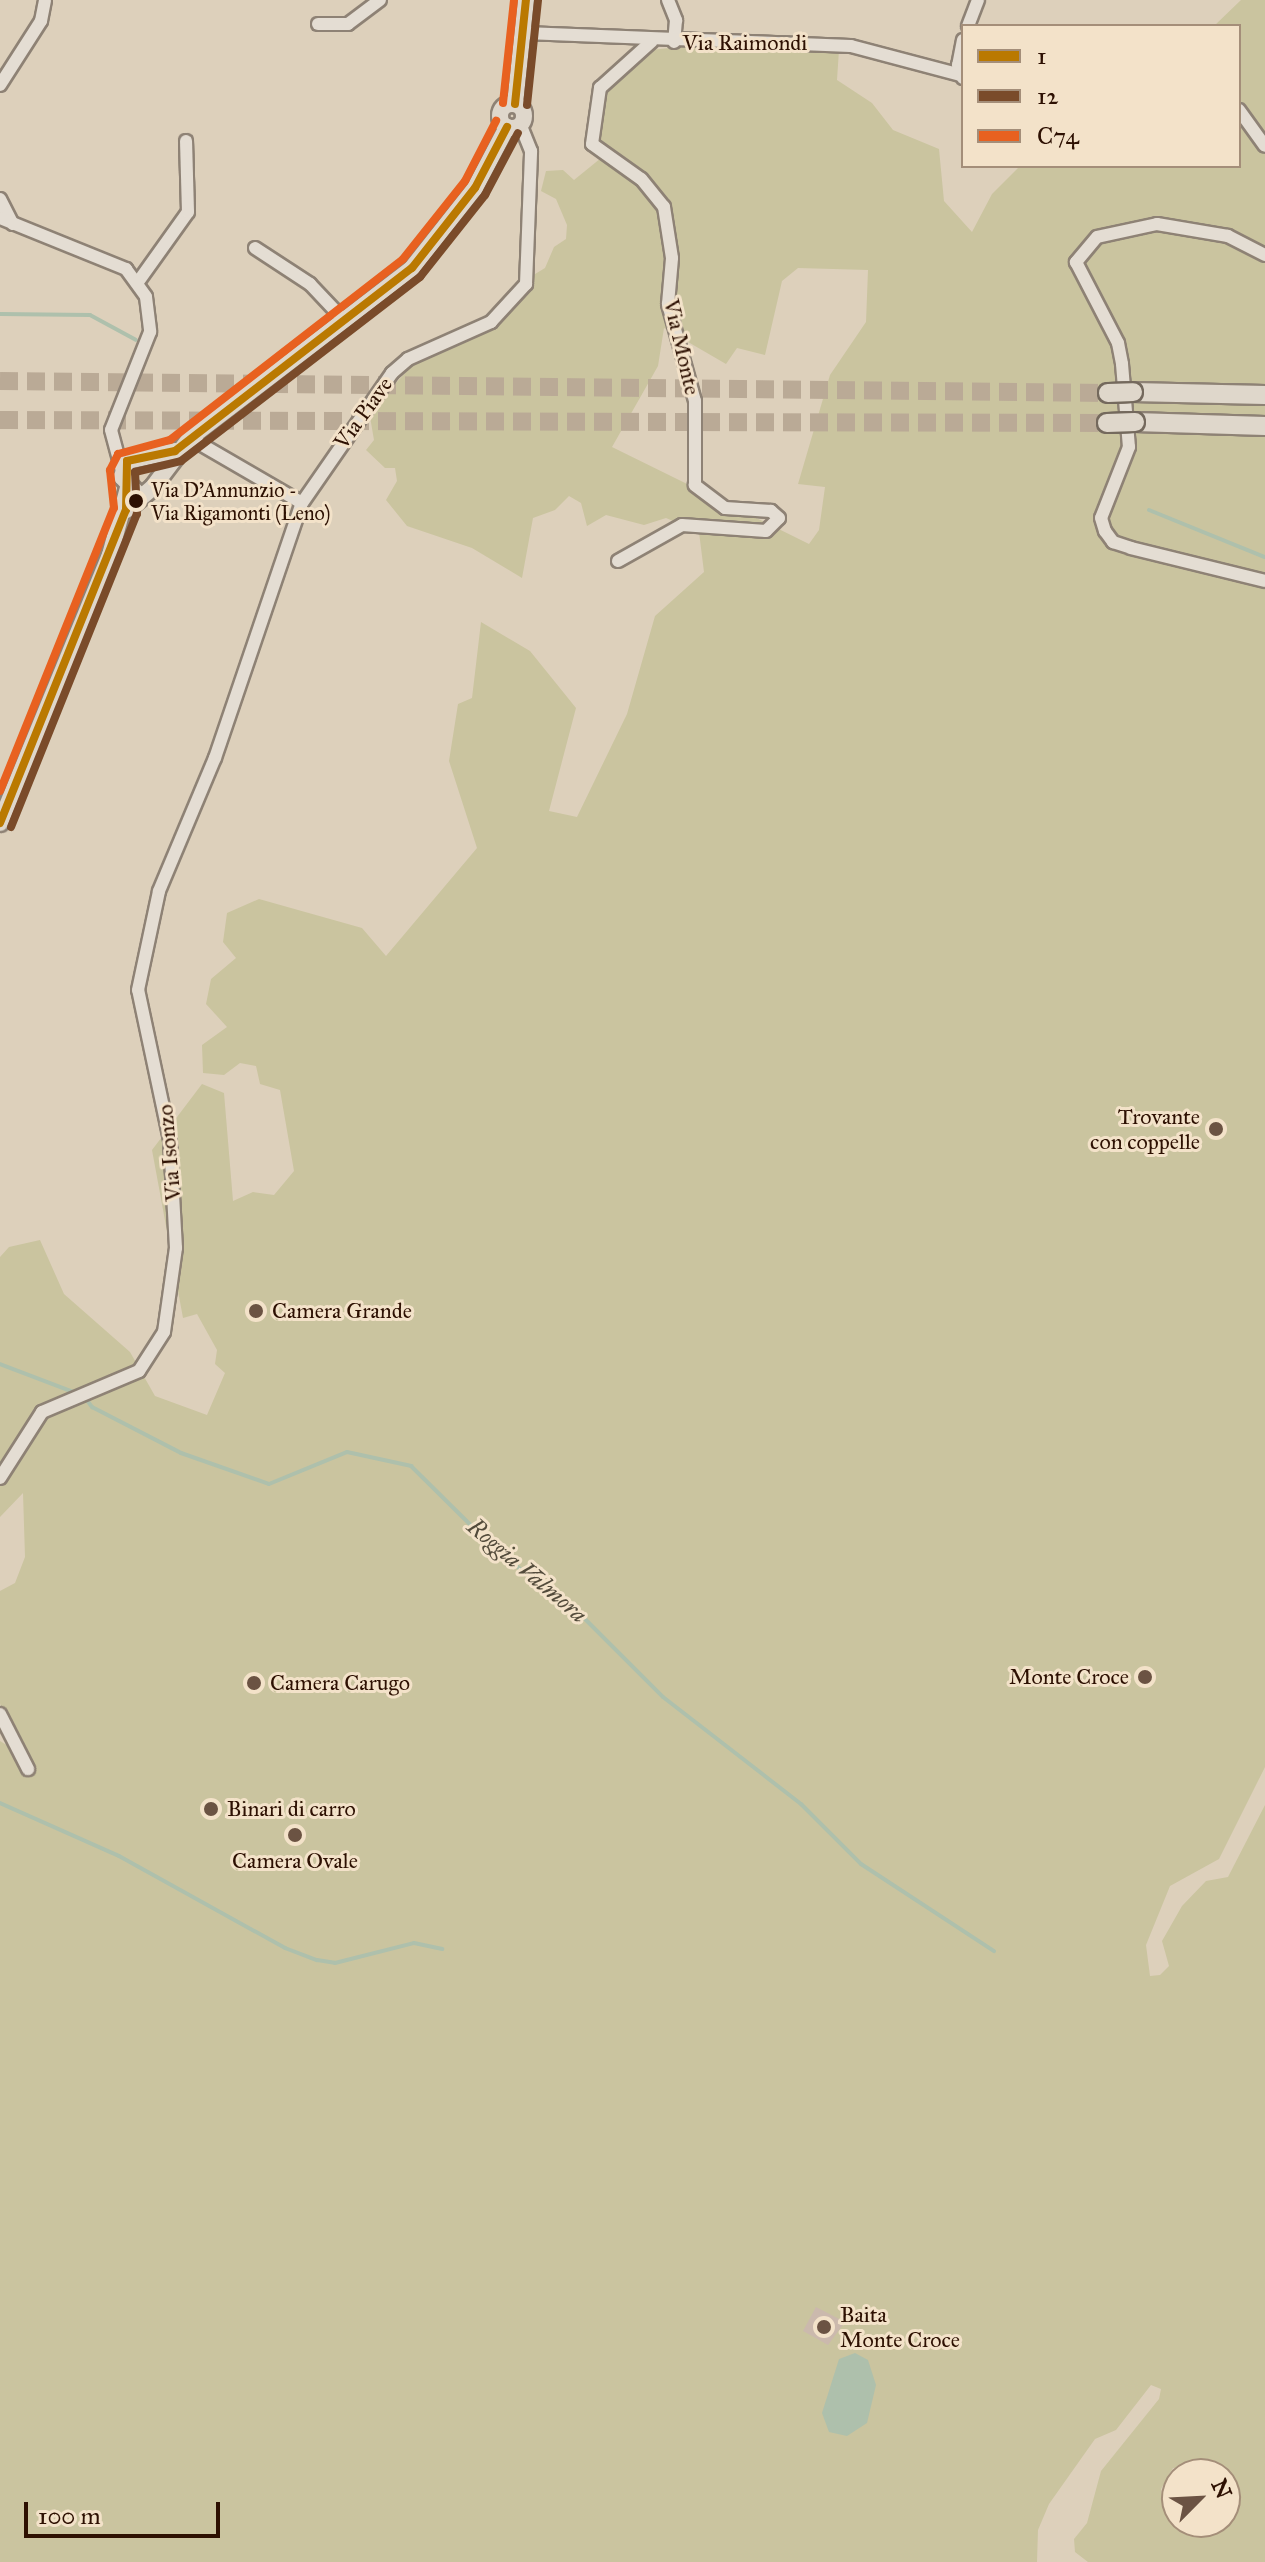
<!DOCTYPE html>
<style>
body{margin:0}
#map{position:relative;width:1265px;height:2562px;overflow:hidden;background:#ddd0bb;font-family:"IM FELL Great Primer",serif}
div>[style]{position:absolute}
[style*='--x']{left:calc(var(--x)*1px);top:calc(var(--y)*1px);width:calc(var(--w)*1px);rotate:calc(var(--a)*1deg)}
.green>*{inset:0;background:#cac49f}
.water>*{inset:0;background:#aec0ac}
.stream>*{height:4px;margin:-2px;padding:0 2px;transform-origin:2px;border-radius:2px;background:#aec0ac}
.building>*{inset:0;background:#cbb9ad}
.highway-tunnel>*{height:18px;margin-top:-9px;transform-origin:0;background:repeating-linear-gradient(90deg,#baaa96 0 18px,transparent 0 27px)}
.roads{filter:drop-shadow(2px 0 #8e8275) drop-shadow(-2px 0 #8e8275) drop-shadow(0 2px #8e8275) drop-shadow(0 -2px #8e8275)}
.minor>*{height:12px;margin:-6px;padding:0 6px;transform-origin:6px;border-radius:6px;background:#e4ddd3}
.major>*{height:16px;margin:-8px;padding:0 8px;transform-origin:8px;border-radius:8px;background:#dfd7cb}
.major>.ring{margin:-8px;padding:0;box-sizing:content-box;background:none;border:16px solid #dfd7cb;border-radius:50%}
.highway>*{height:18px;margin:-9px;padding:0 9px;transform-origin:9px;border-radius:9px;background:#dfd7cb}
.bridges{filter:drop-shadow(2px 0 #74695d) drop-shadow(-2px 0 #74695d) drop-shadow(0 2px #74695d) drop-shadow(0 -2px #74695d)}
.highway-bridge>*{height:18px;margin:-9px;padding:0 9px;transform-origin:9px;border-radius:9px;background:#dfd7cb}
.bus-1>*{height:8px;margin:-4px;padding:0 4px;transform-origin:4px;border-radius:4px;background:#ba7901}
.bus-2>*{height:8px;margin:-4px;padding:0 4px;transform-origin:4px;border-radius:4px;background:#7a4b2a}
.bus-3>*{height:8px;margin:-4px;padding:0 4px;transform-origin:4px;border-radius:4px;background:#e86120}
.dots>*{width:22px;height:22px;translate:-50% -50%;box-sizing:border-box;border:4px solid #f3e2c9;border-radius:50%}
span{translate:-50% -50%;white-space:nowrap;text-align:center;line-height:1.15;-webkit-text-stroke:6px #f3e2c9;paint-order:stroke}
.bus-label{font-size:20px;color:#2d1002}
.left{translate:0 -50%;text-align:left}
.street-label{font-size:22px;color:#2d1002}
.poi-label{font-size:22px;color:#2d1002}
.right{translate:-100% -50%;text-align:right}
.water-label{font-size:24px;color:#534b3b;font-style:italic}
.legend{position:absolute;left:961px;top:24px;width:280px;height:144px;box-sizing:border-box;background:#f3e2c9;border:2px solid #a48e79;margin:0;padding:10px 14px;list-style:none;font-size:24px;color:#2d1002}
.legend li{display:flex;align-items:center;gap:16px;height:40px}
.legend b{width:40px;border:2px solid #a48e79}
.north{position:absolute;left:1161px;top:2458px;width:80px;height:80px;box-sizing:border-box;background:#f3e2c9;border:2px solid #a48e79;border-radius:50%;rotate:66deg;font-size:22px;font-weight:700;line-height:32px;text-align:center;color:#2d1002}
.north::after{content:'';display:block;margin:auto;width:28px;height:36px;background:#6b5343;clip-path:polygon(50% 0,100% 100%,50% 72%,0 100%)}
.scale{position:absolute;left:24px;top:2502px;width:196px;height:36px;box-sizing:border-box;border:4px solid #2d1002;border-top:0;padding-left:10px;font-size:24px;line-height:28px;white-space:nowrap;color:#2d1002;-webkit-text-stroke:6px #f3e2c9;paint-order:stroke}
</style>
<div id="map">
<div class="green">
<div style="clip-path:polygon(evenodd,1241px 0,1265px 0,1265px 1767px,1219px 1859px,1170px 1886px,1146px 1945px,1150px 1976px,1160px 1975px,1169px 1966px,1162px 1941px,1182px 1906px,1206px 1881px,1228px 1877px,1265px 1805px,1265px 2562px,1088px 2562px,1075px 2552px,1074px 2539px,1087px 2523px,1101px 2471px,1159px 2399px,1161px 2389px,1151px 2385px,1116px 2430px,1095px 2439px,1049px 2504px,1038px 2530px,1037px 2562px,0 2562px,0 1741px,23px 1755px,6px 1730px,0 1703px,0 1591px,15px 1583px,25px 1557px,23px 1493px,0 1517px,0 1257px,9px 1247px,40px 1240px,64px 1294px,130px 1352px,155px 1396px,207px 1415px,225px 1373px,215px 1364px,217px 1350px,197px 1314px,183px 1318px,152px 1150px,202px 1084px,224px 1093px,233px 1201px,253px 1192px,274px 1195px,294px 1171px,280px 1090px,260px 1084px,256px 1066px,240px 1063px,224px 1075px,203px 1073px,202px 1045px,227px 1027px,206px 1004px,211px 979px,236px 958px,223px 942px,227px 913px,259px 899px,362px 928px,386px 956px,477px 848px,449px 761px,458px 704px,472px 698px,481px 622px,530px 651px,576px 708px,549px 811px,577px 817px,627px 714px,655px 616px,704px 572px,699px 532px,666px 518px,644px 525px,606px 515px,587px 526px,581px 503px,569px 496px,555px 510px,533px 518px,522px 578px,472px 548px,407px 526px,386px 500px,397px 481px,395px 468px,385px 468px,366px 450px,374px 440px,369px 411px,414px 364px,479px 323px,512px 288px,545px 268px,554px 247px,566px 239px,567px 225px,556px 199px,541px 191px,546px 171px,563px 170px,574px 180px,606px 154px,595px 126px,608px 86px,651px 50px,743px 40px,839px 50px,837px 80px,872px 103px,893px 130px,939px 149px,944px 201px,972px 232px,992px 194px,1020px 166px,1239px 166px,1239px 26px,1214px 26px,1241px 0,798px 268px,868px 270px,866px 322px,830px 375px,798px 484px,825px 487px,819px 530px,809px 544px,612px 447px,658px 366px,664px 328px,726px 364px,737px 348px,765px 355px,782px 281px,798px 268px,1241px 0,1173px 2468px,1225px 2474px,1225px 2522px,1177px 2522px,1177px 2502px,1165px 2511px,1161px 2489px,1173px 2468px)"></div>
</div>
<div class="water">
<div style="clip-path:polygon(855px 2353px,868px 2360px,876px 2385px,867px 2423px,847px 2436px,829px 2432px,822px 2413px,839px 2359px)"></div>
</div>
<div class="stream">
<div style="--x:0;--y:314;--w:90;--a:0.6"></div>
<div style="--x:90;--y:315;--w:52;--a:28.5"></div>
<div style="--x:1149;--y:510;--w:125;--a:22.1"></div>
<div style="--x:0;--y:1364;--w:81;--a:20.9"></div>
<div style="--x:84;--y:1396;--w:14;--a:54"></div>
<div style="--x:92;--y:1407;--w:100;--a:27.3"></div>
<div style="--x:181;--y:1453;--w:93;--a:19.4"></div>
<div style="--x:269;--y:1484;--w:84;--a:-22.3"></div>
<div style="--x:347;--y:1452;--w:66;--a:12.3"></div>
<div style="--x:411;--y:1466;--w:124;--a:44.7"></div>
<div style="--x:499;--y:1553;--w:99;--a:36.8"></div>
<div style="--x:578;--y:1612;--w:120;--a:45"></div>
<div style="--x:663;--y:1697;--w:175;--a:37.8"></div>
<div style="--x:801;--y:1804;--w:85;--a:45"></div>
<div style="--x:861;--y:1864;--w:159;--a:33.2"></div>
<div style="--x:0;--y:1803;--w:130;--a:24"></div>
<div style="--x:119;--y:1856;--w:190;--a:29"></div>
<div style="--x:285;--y:1948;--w:34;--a:21"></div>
<div style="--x:317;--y:1960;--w:18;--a:9"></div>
<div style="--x:335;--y:1963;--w:81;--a:-14.2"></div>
<div style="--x:414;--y:1943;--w:29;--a:12"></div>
</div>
<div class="building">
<div style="clip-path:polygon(816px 2307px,845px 2322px,828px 2345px,803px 2331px)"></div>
</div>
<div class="highway-tunnel">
<div style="--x:0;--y:381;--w:1108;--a:0.62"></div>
<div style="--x:0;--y:420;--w:1107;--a:0.16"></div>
</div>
<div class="roads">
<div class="minor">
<div style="--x:668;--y:0;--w:22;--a:68"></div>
<div style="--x:676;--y:20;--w:22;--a:95"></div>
<div style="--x:318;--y:24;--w:30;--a:0"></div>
<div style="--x:348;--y:24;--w:40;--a:-37"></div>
<div style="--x:968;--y:26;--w:28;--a:-69"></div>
<div style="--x:525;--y:33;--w:326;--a:2.3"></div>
<div style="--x:851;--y:46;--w:114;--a:14.8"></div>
<div style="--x:963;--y:40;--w:25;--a:101"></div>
<div style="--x:958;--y:65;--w:14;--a:69"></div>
<div style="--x:0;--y:85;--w:76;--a:-57.4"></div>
<div style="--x:41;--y:21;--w:21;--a:-79"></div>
<div style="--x:1239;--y:110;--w:44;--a:54.2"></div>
<div style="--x:0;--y:199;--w:28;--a:63"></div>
<div style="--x:0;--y:218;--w:136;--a:22"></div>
<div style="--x:126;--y:269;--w:34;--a:54"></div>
<div style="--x:146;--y:297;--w:35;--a:83"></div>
<div style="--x:150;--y:332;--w:105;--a:111.7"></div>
<div style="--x:111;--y:430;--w:42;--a:75"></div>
<div style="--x:255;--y:248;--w:66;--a:33.2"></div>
<div style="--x:310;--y:284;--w:51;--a:46.6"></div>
<div style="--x:1265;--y:255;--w:42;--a:-152.8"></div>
<div style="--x:1228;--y:236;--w:72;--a:-170.4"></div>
<div style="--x:1157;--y:224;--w:61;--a:167.8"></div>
<div style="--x:1097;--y:237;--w:33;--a:130"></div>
<div style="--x:1076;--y:262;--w:91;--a:62.6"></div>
<div style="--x:1118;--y:343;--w:21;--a:79"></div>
<div style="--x:1122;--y:364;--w:83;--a:85.2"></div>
<div style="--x:1129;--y:447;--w:76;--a:111.5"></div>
<div style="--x:1101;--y:518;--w:14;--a:73"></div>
<div style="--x:1105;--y:531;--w:14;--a:54"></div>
<div style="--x:1113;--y:542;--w:19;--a:18"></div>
<div style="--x:1131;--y:548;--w:138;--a:13.8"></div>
<div style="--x:138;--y:282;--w:86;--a:-54.5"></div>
<div style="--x:188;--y:212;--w:71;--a:-91.6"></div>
<div style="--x:190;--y:438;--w:129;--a:30.1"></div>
<div style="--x:618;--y:561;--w:73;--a:-29.4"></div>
<div style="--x:682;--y:525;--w:84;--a:4.1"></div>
<div style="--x:766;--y:531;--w:18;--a:-45"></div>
<div style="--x:779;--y:518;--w:11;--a:-139"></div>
<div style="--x:771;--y:511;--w:46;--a:-176.3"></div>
<div style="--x:725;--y:508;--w:38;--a:-143"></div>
<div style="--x:695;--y:485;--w:84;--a:-90"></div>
<div style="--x:695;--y:401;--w:101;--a:-105.6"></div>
<div style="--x:668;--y:304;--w:46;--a:-85"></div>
<div style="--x:672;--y:258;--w:52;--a:-98.9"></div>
<div style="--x:664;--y:207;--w:36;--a:-129"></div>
<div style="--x:641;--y:179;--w:60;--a:-144.5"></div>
<div style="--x:592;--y:144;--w:57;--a:-81.9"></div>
<div style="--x:600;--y:88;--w:69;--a:-42"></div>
<div style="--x:0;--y:1478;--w:78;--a:-57.5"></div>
<div style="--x:42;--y:1412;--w:105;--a:-22.9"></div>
<div style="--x:139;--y:1371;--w:46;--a:-57.3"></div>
<div style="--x:164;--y:1332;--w:85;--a:-81.9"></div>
<div style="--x:176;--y:1248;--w:108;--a:-93.2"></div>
<div style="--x:170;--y:1140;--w:153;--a:-102"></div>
<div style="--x:138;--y:990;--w:101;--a:-78"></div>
<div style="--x:159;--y:891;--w:144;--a:-67.2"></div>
<div style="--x:215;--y:758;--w:269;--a:-71.2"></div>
<div style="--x:302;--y:503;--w:158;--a:-55.3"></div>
<div style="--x:392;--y:373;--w:21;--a:-41"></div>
<div style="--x:408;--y:359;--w:91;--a:-24"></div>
<div style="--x:491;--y:322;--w:52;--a:-47.4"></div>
<div style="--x:526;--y:284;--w:133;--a:-87.8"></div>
<div style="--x:531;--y:151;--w:29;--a:-112"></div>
<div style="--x:0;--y:1714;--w:62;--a:63"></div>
</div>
<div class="major">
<div style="--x:515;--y:104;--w:105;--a:-84"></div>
<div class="ring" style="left:500px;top:104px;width:8px;height:8px"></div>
<div style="--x:136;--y:492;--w:21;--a:-133"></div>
<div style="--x:122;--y:477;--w:17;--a:-73"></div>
<div style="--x:127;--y:461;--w:49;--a:-11.8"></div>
<div style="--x:126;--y:510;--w:35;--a:-40"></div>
<div style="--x:153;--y:487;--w:61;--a:-52.9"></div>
<div style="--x:190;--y:438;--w:280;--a:-37.4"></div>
<div style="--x:412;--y:268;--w:102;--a:-51.8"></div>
<div style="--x:475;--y:188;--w:69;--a:-62.3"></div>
<div style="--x:0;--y:823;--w:290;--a:-67.7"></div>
<div style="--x:110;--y:555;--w:69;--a:-75"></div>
</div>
<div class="highway">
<div style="--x:1133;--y:392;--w:132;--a:1.3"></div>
<div style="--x:1135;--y:422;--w:130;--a:1.8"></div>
</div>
</div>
<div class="bridges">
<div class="highway-bridge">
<div style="--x:1108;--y:393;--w:25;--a:-2"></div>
<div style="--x:1107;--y:423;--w:28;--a:-2"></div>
</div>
</div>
<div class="bus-1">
<div style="--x:515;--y:104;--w:105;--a:-84"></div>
<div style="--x:0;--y:823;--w:337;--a:-68.1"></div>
<div style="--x:126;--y:510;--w:49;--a:-88.8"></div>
<div style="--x:127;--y:461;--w:49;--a:-11.8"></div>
<div style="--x:175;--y:451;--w:299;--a:-37.7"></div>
<div style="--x:412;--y:268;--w:102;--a:-51.8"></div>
<div style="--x:475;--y:188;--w:69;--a:-62.3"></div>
</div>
<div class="bus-2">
<div style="--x:527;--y:105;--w:105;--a:-84"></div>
<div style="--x:11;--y:827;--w:337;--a:-68.1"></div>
<div style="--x:137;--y:514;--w:42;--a:-92.7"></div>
<div style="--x:135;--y:472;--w:47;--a:-13.4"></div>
<div style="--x:181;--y:461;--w:302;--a:-37.6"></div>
<div style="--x:420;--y:277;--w:105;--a:-51.6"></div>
<div style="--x:485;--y:195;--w:70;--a:-62"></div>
</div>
<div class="bus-3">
<div style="--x:503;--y:103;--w:104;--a:-83.9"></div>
<div style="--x:0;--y:791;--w:305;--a:-68.1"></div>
<div style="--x:114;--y:508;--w:38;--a:-96"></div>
<div style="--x:110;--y:470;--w:18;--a:-63"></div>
<div style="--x:118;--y:454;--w:54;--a:-15.1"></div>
<div style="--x:170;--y:440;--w:295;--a:-37.8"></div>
<div style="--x:403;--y:259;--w:100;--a:-51.5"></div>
<div style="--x:465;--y:181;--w:68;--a:-62.7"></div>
</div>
<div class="dots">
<div style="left:136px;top:501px;background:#2d1002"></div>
<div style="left:1216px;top:1129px;background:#6b5343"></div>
<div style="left:256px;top:1311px;background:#6b5343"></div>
<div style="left:1145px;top:1677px;background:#6b5343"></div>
<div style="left:254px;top:1683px;background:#6b5343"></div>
<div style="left:211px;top:1809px;background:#6b5343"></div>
<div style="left:295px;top:1835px;background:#6b5343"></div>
<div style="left:824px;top:2327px;background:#6b5343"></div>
</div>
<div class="bus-label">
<span class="left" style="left:151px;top:502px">Via D'Annunzio -<br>Via Rigamonti (Leno)</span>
</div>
<div class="street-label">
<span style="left:745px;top:43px">Via Raimondi</span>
<span style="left:682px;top:347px;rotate:77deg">Via Monte</span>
<span style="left:363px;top:413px;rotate:-54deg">Via Piave</span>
<span style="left:169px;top:1153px;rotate:-95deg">Via Isonzo</span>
</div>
<div class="poi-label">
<span class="right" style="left:1200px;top:1129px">Trovante<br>con coppelle</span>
<span class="left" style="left:272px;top:1311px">Camera Grande</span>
<span class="right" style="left:1129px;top:1677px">Monte Croce</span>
<span class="left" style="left:270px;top:1683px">Camera Carugo</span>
<span class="left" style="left:227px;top:1809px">Binari di carro</span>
<span style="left:295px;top:1861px">Camera Ovale</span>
<span class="left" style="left:840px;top:2327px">Baita<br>Monte Croce</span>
</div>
<div class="water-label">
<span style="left:527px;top:1571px;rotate:40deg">Roggia Valmora</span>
</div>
<ul class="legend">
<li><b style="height:10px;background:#ba7901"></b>1</li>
<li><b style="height:10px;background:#7a4b2a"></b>12</li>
<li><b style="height:10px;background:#e86120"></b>C74</li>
</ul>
<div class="north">N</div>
<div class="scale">100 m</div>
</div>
